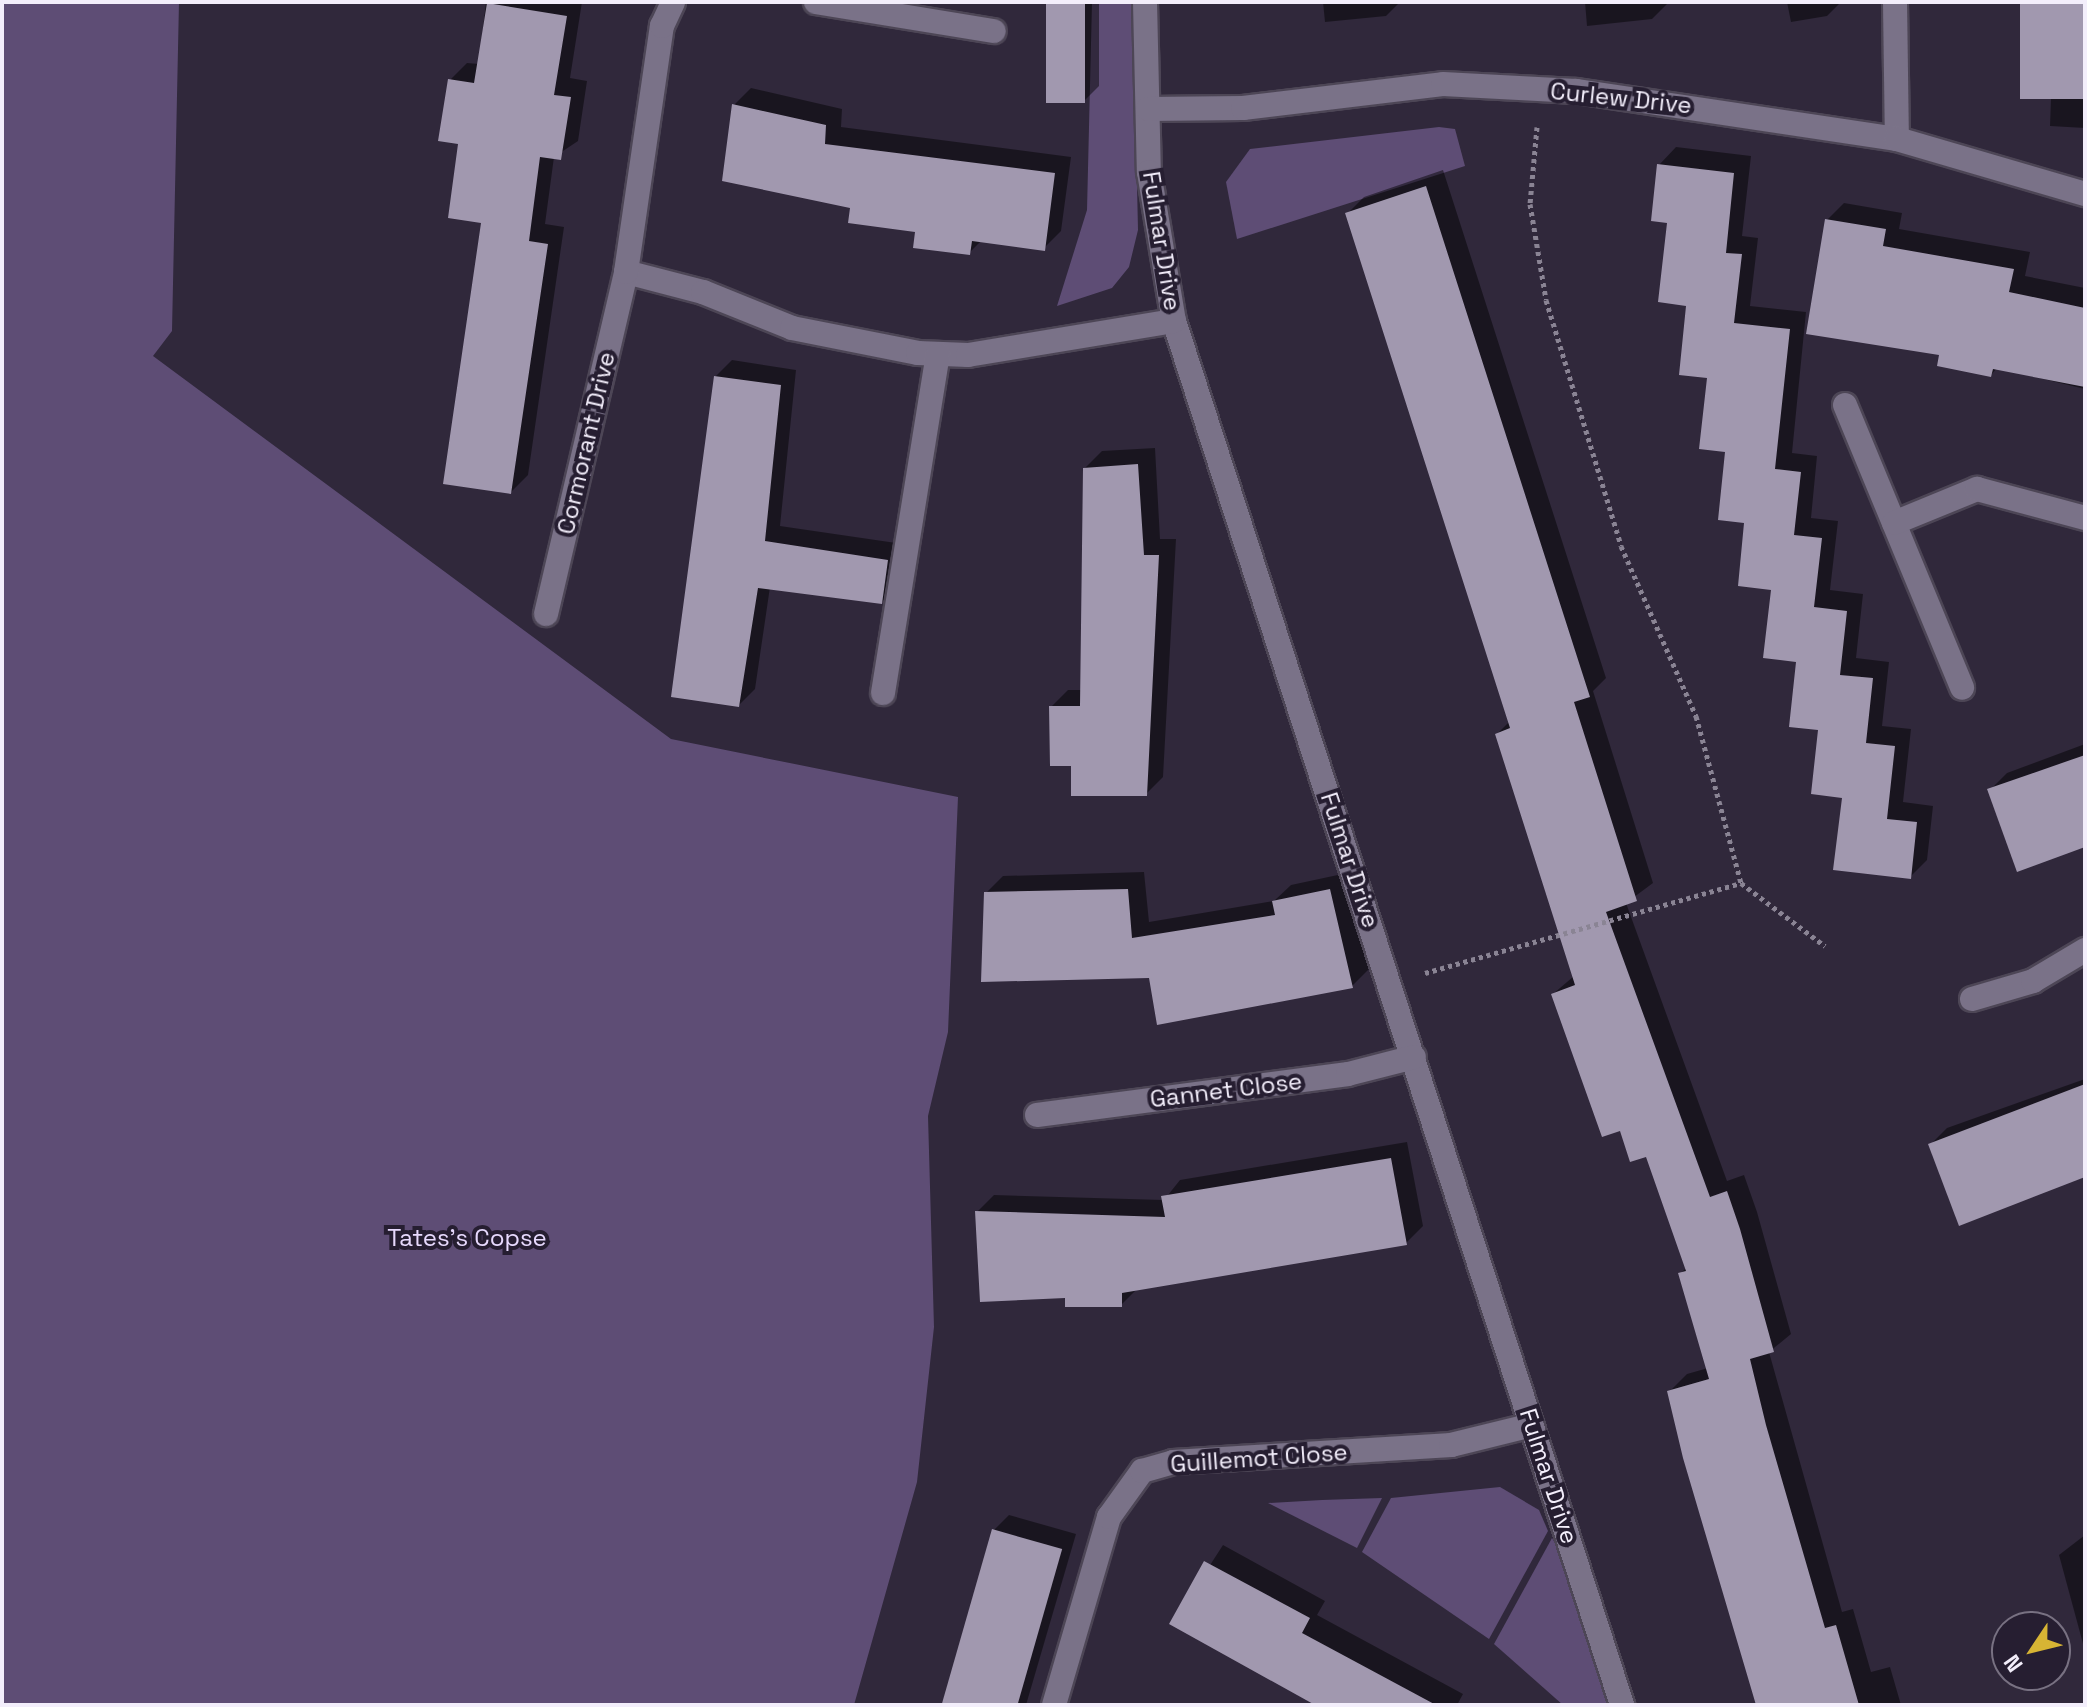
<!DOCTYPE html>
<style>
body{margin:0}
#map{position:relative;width:2087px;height:1707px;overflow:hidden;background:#30283b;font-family:"Space Grotesk",sans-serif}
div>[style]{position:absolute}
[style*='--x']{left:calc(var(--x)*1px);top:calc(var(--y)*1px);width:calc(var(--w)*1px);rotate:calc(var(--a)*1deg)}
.green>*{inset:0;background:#5e4d75}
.shadow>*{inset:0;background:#0007}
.building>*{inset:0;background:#a198af;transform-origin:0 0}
.path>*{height:5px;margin-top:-2.5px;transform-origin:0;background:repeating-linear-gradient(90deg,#8a8494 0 4px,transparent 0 8px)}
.roads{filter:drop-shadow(2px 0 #4d4656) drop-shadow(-2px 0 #4d4656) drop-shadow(0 2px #4d4656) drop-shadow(0 -2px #4d4656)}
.street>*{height:24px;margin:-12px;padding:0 12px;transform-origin:12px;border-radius:12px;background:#7a7288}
span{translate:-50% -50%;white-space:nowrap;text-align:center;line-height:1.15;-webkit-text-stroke:8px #261e31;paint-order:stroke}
.street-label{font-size:24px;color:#f3eefb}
.park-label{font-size:24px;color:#e7d9fd}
.frame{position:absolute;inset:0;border:4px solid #f3eefb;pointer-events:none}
.north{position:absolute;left:1991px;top:1611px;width:80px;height:80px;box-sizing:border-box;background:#261e31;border:2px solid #787182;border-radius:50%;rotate:235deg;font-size:22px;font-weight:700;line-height:32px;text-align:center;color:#f3eefb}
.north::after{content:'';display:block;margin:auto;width:28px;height:36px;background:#d7b434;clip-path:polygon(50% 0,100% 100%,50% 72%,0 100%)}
</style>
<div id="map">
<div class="green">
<div style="clip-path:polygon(2px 2px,179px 2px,172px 331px,153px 356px,671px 739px,958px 797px,948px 1032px,928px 1116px,934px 1327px,917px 1482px,854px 1705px,2px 1705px)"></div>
<div style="clip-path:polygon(1092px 2px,1133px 2px,1138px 230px,1129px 267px,1112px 288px,1057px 306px,1087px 210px)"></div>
<div style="clip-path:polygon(1439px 127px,1455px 129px,1465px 166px,1237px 239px,1226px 182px,1250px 149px)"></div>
<div style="clip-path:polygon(1500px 1487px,1539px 1510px,1548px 1531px,1489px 1639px,1362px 1552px,1391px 1498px)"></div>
<div style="clip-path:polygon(1382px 1498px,1357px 1548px,1268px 1503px,1322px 1500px)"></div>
<div style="clip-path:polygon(1552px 1538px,1560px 1551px,1608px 1705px,1563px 1705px,1494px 1644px)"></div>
</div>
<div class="shadow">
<div style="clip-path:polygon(486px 2px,582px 2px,570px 78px,587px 81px,578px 141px,554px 157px,545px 224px,564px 227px,528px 475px,511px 492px,484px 221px,450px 80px,467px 63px,479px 64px)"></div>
<div style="clip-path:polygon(1048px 2px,1099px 2px,1099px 86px,1084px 101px)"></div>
<div style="clip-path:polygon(1323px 2px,1400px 2px,1386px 16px,1325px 22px)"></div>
<div style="clip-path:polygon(1585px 2px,1667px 2px,1667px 4px,1652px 19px,1587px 26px)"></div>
<div style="clip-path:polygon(1787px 2px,1841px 2px,1827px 16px,1791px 22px)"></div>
<div style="clip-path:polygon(2023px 2px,2085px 2px,2085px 128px,2050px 126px,2051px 98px)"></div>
<div style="clip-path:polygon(751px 88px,842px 109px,841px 127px,1071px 157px,1061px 231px,1044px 248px,982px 240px,969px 253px,852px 206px,734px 105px)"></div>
<div style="clip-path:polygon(1676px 147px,1751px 156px,1742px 236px,1758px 238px,1750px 306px,1806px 312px,1792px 453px,1817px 456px,1811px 518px,1838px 521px,1830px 590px,1863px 594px,1856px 658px,1889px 662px,1882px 726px,1911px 729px,1903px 802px,1933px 806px,1927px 860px,1910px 877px,1844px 796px,1747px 521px,1669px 221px,1659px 165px)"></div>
<div style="clip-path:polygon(1443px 170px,1606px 678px,1593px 691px,1653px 883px,1626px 903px,1727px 1181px,1744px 1175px,1757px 1212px,1791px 1334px,1769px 1352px,1842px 1612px,1853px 1609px,1871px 1672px,1890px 1667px,1901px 1705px,1789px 1705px,1670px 1391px,1687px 1374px,1708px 1368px,1680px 1274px,1687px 1267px,1648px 1154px,1622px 1129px,1553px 994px,1574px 976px,1497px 734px,1510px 721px,1347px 214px,1364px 197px)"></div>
<div style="clip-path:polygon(1844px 203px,1902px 213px,1899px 229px,2030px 252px,2025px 276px,2085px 288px,2085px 389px,1997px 368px,1991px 375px,1941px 353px,1827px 220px)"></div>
<div style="clip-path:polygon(732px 360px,796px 370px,780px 526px,903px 544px,898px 586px,882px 602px,770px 587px,755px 689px,739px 705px,715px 377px)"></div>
<div style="clip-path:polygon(1155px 448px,1160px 539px,1176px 539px,1163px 777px,1146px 794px,1073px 764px,1051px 707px,1068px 690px,1082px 690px,1085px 468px,1102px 451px)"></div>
<div style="clip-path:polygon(2085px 744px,2085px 845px,1990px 790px,2007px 773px)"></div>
<div style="clip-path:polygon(1144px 872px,1149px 922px,1274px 901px,1291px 885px,1347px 873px,1369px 969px,1352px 986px,1151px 976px,986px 893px,1003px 876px)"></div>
<div style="clip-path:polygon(2085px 1079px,2085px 1175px,1930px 1145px,1947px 1128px)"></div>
<div style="clip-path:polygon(1407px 1142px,1423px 1226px,1406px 1243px,1137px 1289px,1121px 1305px,1067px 1296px,977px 1212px,994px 1195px,1164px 1200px,1180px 1180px)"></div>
<div style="clip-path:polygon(1009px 1515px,1076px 1534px,1026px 1705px,943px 1705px,994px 1530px)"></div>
<div style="clip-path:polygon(2085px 1535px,2085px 1651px,2059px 1555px)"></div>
<div style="clip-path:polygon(1223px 1545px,1325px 1601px,1317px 1615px,1463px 1694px,1457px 1705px,1316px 1705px,1172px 1624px)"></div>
</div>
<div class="building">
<div style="left:1046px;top:2px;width:39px;height:101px"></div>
<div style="left:2020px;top:2px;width:65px;height:97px"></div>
<div style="clip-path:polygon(487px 3px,567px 16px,554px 95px,571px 97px,561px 160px,540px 157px,529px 241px,548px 244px,511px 494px,443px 484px,481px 223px,448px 218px,458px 144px,438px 141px,448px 79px,474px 83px)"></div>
<div style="clip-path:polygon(732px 104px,826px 125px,825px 144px,1055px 173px,1045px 251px,972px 241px,970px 255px,913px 248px,915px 232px,848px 223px,850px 208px,722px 181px)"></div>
<div style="clip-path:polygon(1657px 164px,1734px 173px,1726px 253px,1742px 254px,1734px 323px,1790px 329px,1775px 469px,1801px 472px,1794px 535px,1822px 538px,1814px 607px,1847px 611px,1840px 675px,1873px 678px,1866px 743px,1895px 746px,1887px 819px,1917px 822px,1911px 879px,1833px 870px,1842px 798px,1811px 794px,1818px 730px,1789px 727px,1796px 662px,1763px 658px,1771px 590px,1738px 586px,1744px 523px,1718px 520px,1725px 452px,1699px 449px,1707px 378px,1679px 375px,1686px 306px,1658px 302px,1667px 223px,1651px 221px)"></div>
<div style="clip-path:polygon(1426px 186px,1590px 697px,1574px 702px,1637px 901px,1606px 912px,1710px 1197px,1727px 1191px,1740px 1229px,1774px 1352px,1750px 1359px,1766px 1425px,1825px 1628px,1836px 1625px,1859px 1705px,1756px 1705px,1683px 1458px,1667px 1391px,1709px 1379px,1678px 1273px,1686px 1271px,1646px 1157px,1630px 1162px,1620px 1131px,1602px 1137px,1551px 994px,1575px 985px,1495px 734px,1510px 728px,1345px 213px)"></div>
<div style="clip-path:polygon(1825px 219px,1886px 229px,1883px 246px,2014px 269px,2009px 292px,2085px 308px,2085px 387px,1993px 369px,1991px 377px,1937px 366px,1939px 355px,1806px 334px)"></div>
<div style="clip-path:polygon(714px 376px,781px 385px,765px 541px,888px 560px,882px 604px,758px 588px,739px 707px,671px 697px)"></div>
<div style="clip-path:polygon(1138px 464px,1144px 555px,1159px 555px,1147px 796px,1071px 796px,1071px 766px,1050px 766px,1049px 706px,1080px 706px,1083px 468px)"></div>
<div style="clip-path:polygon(2085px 755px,2085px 847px,2017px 872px,1987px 789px)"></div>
<div style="clip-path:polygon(1128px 889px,1132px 938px,1275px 915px,1272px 901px,1330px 889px,1353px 988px,1157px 1025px,1149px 978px,981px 982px,984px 892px)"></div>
<div style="clip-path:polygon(2085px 1084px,2085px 1177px,1959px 1226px,1928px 1144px)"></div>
<div style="clip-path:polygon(1391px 1158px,1407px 1245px,1122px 1293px,1122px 1307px,1065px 1307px,1065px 1298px,980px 1302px,975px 1211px,1165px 1217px,1161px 1196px)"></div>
<div style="left:992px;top:1529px;width:73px;height:183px;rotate:16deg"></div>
<div style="clip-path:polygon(1204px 1561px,1310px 1618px,1302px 1633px,1436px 1705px,1315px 1705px,1169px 1624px)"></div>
</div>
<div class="path">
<div style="--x:1537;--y:127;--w:77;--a:95.2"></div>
<div style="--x:1530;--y:204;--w:97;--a:80.5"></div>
<div style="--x:1546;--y:300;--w:257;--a:73"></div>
<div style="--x:1621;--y:546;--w:186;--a:66.2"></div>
<div style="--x:1696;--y:716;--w:173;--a:74.9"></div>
<div style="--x:1425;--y:973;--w:329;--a:-15.9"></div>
<div style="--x:1741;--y:883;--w:105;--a:36.9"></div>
</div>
<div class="roads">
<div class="street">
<div style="--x:816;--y:2;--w:180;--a:9.3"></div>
<div style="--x:1145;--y:2;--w:170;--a:88.7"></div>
<div style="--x:1149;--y:172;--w:151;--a:80.5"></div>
<div style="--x:1174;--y:321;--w:1455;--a:72.06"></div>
<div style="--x:1895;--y:2;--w:137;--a:89.2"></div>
<div style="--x:1148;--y:109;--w:95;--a:-0.6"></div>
<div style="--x:1243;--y:108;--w:201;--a:-6.8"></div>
<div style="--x:1443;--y:84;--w:133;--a:3"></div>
<div style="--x:1576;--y:91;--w:325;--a:8.5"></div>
<div style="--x:1897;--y:139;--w:196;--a:16.3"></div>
<div style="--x:626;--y:272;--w:80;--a:14.6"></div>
<div style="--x:703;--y:292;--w:96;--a:22"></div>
<div style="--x:792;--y:328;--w:128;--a:11.2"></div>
<div style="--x:918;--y:353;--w:50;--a:2.3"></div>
<div style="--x:968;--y:355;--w:209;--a:-9.4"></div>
<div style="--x:1845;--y:405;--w:306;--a:67.5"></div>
<div style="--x:1894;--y:523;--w:90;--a:-22.3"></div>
<div style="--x:1977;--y:489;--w:112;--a:15"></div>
<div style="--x:546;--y:614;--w:351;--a:-76.8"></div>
<div style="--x:626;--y:272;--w:249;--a:-81.7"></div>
<div style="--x:662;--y:26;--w:26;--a:-65"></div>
<div style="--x:883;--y:693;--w:343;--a:-80.8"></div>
<div style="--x:1972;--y:999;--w:64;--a:-16.4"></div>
<div style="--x:2033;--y:981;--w:61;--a:-30.8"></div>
<div style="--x:1037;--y:1115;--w:314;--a:-7.5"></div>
<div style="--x:1348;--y:1074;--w:68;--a:-14.4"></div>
<div style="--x:1054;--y:1705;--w:196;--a:-73.7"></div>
<div style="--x:1109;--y:1517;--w:57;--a:-54.3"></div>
<div style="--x:1142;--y:1471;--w:32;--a:-16"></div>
<div style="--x:1173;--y:1462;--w:279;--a:-3.5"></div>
<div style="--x:1451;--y:1445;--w:83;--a:-13.9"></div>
</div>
</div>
<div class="street-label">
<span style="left:1621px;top:98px;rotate:6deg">Curlew Drive</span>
<span style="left:1162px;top:241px;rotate:81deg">Fulmar Drive</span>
<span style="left:586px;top:443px;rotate:-77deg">Cormorant Drive</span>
<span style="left:1350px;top:860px;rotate:72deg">Fulmar Drive</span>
<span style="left:1226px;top:1090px;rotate:-7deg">Gannet Close</span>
<span style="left:1259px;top:1458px;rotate:-4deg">Guillemot Close</span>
<span style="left:1549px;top:1476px;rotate:72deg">Fulmar Drive</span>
</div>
<div class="park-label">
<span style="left:467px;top:1238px">Tates's Copse</span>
</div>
<div class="frame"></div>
<div class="north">N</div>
</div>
